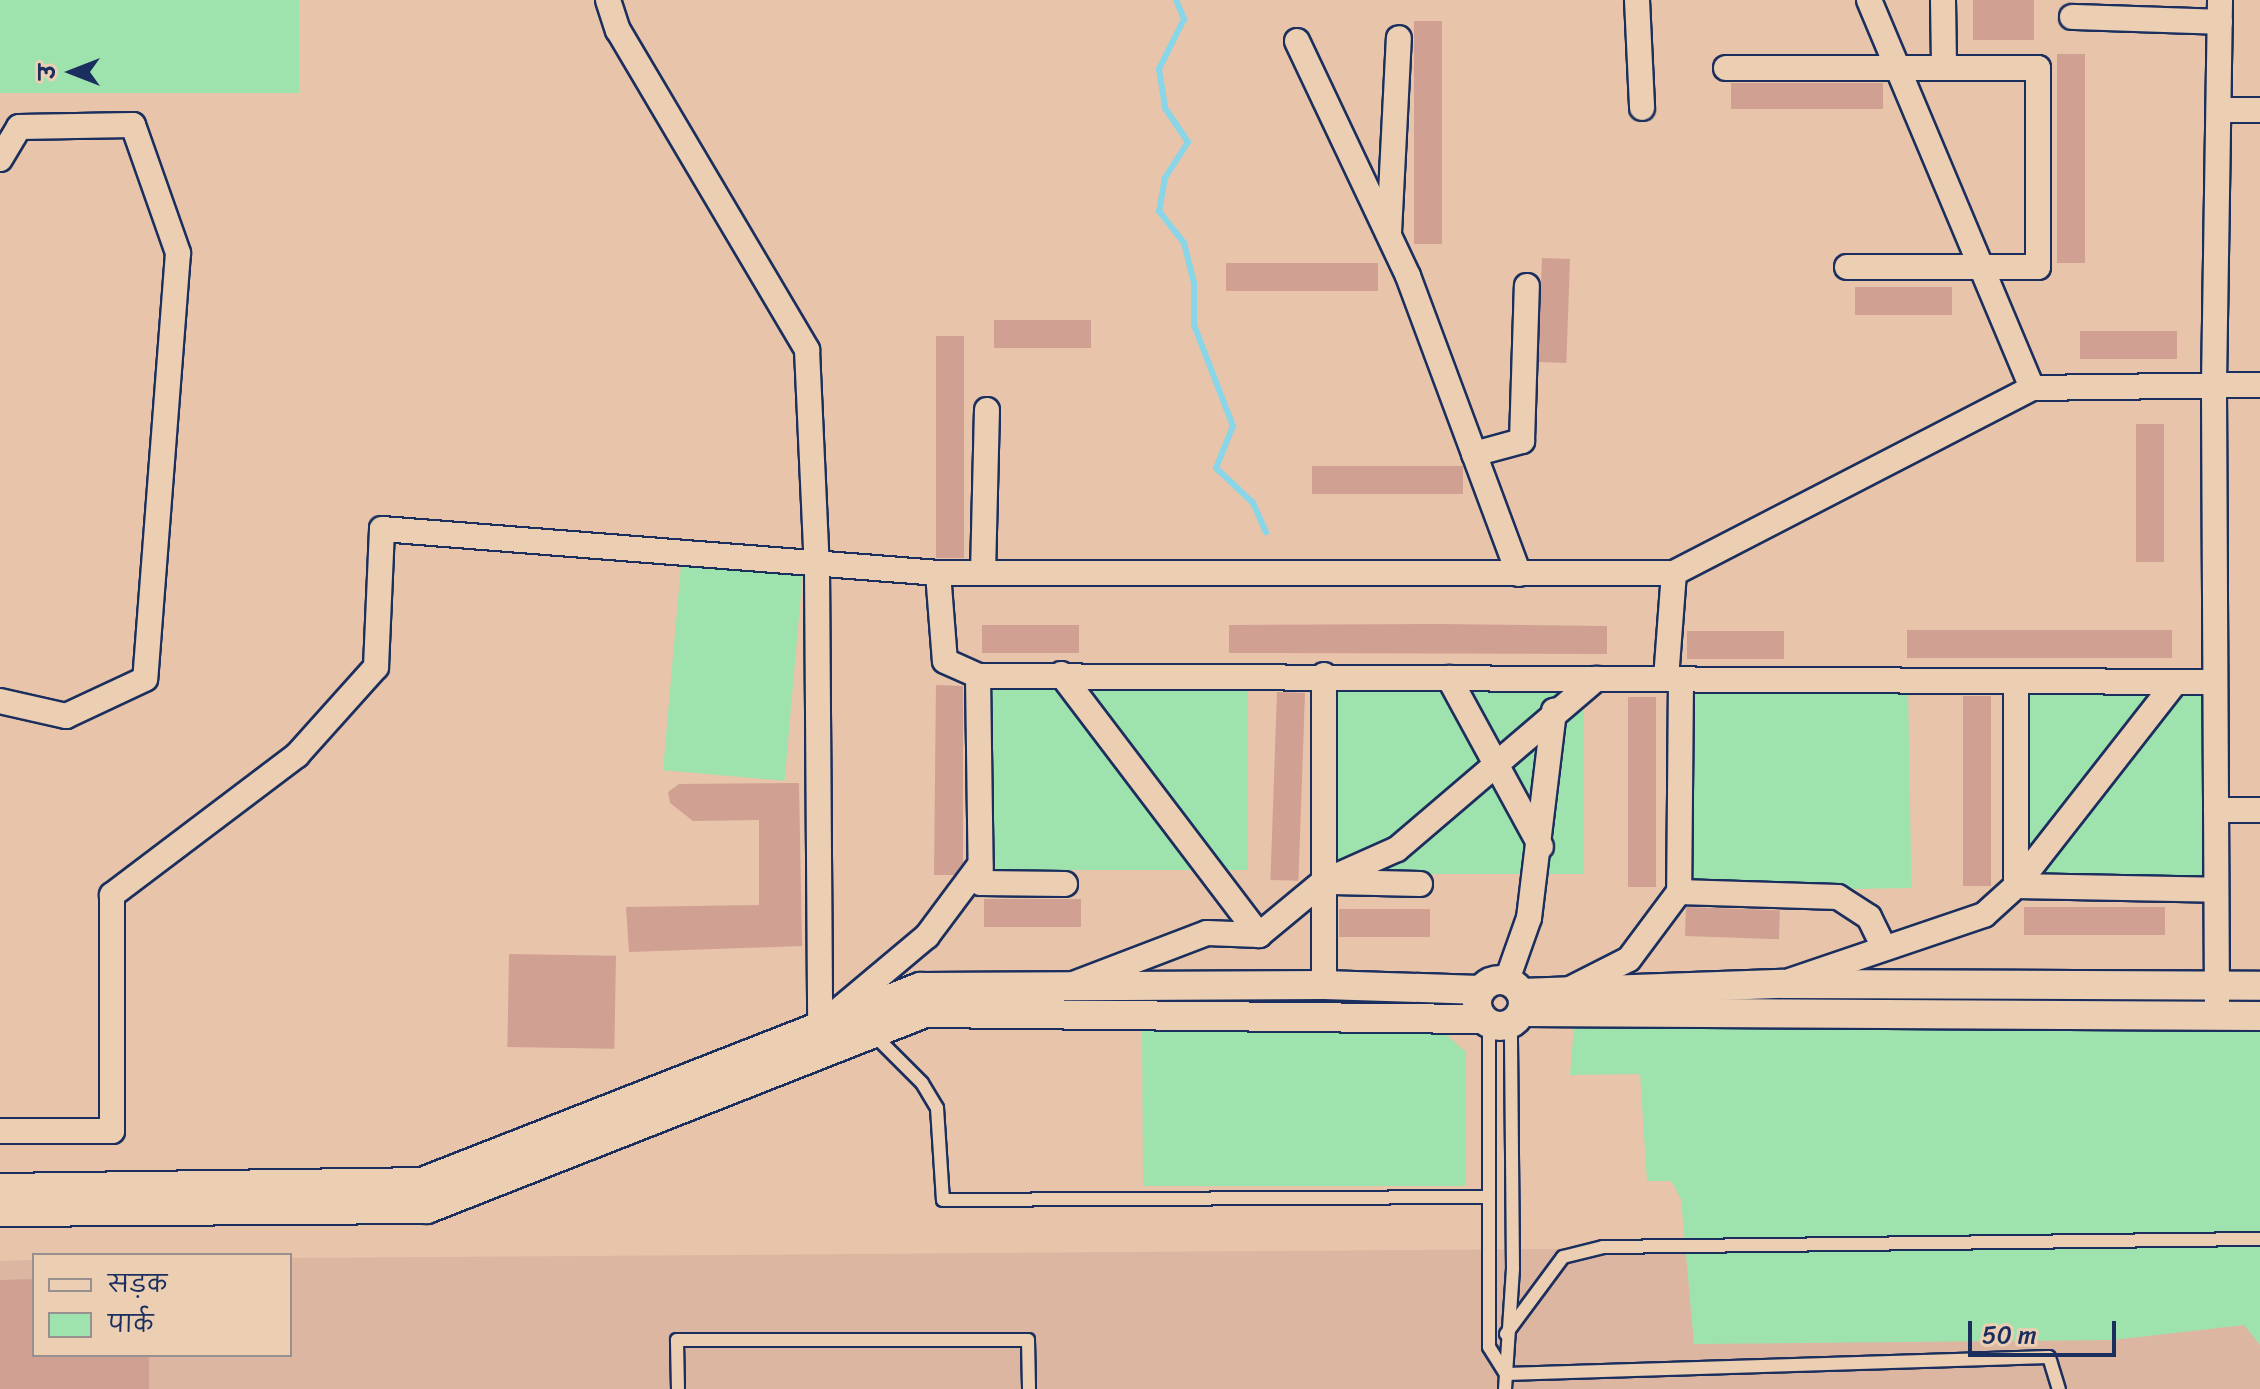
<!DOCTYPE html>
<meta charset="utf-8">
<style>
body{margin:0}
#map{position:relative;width:2260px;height:1389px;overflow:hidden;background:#e8c4aa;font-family:Sriracha,"Playpen Sans Deva",sans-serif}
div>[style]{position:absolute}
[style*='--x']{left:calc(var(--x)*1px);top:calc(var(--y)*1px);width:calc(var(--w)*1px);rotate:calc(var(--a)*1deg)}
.built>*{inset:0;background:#ddb6a2}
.green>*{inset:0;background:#9ee2ad;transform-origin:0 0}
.stream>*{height:6px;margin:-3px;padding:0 3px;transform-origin:3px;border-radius:3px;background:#88d6e7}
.building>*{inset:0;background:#d0a092;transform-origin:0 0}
.roads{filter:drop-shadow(2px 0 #1b2f5e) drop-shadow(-2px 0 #1b2f5e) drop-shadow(0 2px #1b2f5e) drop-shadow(0 -2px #1b2f5e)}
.service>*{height:12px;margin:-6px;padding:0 6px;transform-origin:6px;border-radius:6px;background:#eccfb3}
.minor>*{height:24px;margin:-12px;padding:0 12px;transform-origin:12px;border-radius:12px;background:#eccfb3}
.tertiary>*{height:28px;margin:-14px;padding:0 14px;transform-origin:14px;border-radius:14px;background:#eccfb3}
.tertiary>.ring{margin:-14px;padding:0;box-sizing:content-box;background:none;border:28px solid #eccfb3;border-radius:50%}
span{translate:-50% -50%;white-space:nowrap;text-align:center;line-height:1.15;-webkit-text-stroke:7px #eccfb3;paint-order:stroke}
.legend{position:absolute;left:32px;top:1253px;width:260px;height:104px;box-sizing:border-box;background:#eccfb3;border:2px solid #988f91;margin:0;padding:10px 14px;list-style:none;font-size:24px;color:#1b2f5e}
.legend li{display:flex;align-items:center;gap:16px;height:40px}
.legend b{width:40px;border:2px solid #988f91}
.north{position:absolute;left:32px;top:32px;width:80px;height:80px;-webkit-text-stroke:6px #eccfb3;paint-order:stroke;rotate:270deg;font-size:22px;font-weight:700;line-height:32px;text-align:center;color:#1b2f5e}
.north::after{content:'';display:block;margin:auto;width:28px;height:36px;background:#1b2f5e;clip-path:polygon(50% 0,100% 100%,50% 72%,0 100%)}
.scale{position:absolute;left:1968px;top:1321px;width:148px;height:36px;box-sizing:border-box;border:4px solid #1b2f5e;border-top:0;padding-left:10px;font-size:24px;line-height:28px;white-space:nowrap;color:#1b2f5e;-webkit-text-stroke:6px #eccfb3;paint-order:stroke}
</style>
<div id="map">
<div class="built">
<div style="clip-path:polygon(2260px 1244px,2260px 1389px,0 1389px,0 1261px,34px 1260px,34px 1355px,290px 1355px,290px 1258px)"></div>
</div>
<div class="green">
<div style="left:0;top:0;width:299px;height:93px"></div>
<div style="left:681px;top:565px;width:122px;height:206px;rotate:5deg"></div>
<div style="left:987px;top:684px;width:261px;height:186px"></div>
<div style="left:1908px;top:689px;width:199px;height:223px;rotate:89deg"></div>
<div style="left:2206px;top:690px;width:191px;height:188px;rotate:90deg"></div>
<div style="left:1331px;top:691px;width:253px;height:183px"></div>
<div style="clip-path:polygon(1574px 1026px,2260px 1030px,2260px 1345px,2244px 1325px,2113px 1340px,1694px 1344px,1681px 1199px,1671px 1181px,1647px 1181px,1640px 1074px,1570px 1075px)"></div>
<div style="clip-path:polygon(1142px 1029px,1442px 1031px,1466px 1052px,1466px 1186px,1143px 1186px)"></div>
</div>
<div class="stream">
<div style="--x:1176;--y:0;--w:21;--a:67"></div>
<div style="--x:1184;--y:19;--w:56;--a:116.6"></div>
<div style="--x:1159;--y:69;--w:39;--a:81"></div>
<div style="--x:1165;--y:108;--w:41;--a:55.9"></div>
<div style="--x:1188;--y:142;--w:43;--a:122.6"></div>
<div style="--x:1165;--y:178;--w:34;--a:100"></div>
<div style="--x:1159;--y:211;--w:41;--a:52"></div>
<div style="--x:1184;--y:243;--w:41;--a:76"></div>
<div style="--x:1194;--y:283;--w:42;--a:90"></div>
<div style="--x:1194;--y:325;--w:108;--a:68.9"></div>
<div style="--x:1233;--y:426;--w:45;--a:112"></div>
<div style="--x:1216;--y:468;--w:51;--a:43.4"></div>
<div style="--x:1253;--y:503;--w:32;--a:66"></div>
</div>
<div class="building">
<div style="left:1973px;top:0;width:61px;height:40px"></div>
<div style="left:1414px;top:21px;width:28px;height:223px"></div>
<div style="left:2057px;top:54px;width:28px;height:209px"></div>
<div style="left:1731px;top:83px;width:152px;height:26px"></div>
<div style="left:1542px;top:258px;width:28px;height:104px;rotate:2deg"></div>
<div style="left:1226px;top:263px;width:152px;height:28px"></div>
<div style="left:1855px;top:287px;width:97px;height:28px"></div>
<div style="left:994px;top:320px;width:97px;height:28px"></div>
<div style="left:2080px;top:331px;width:97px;height:28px"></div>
<div style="left:936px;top:336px;width:28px;height:222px"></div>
<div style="left:2136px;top:424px;width:28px;height:138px"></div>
<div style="left:1312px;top:466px;width:151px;height:28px"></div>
<div style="clip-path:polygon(1438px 624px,1607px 626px,1607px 654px,1229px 653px,1229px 625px)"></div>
<div style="left:982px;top:625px;width:97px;height:28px"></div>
<div style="left:1907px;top:630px;width:265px;height:28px"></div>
<div style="left:1687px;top:631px;width:97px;height:28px"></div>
<div style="clip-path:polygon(936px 685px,963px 686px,963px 863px,954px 875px,934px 875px)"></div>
<div style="left:1277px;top:692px;width:28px;height:188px;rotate:2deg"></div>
<div style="left:1963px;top:696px;width:28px;height:190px"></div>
<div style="left:1628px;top:697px;width:28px;height:190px"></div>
<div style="clip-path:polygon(799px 783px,802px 946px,629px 952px,626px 907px,759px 905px,759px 820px,693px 821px,670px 803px,668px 792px,679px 784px)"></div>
<div style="left:984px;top:899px;width:97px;height:28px"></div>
<div style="left:1686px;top:907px;width:94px;height:29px;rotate:2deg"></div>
<div style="left:2024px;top:907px;width:141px;height:28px"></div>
<div style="left:1339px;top:909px;width:91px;height:28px"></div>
<div style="left:509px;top:954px;width:107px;height:93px;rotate:1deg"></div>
<div style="clip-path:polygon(34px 1279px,34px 1355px,149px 1355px,149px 1389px,0 1389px,0 1280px)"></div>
</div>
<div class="roads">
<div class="service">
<div style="--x:1489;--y:1024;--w:323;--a:90"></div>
<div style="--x:1489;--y:1347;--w:32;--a:58"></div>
<div style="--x:873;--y:1034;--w:69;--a:45"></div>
<div style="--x:922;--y:1083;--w:29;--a:59"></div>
<div style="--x:937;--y:1108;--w:92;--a:86.3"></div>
<div style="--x:943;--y:1200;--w:543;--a:-0.32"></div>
<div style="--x:1506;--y:1334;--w:96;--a:-53.5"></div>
<div style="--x:1563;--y:1257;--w:41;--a:-14"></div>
<div style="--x:1603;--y:1247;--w:657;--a:-0.7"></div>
<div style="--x:1506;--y:1374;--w:543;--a:-1.79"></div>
<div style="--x:2049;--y:1357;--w:34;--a:73"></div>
<div style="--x:678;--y:1389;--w:49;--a:-91.2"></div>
<div style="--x:677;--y:1340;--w:351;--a:0"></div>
<div style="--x:1028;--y:1340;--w:49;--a:88.8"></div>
<div style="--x:1505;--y:1389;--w:120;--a:-86.2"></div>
<div style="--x:1513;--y:1269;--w:246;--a:-90.5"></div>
</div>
<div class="minor">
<div style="--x:608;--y:0;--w:32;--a:72"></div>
<div style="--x:618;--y:30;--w:372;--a:59.4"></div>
<div style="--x:807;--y:350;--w:218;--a:87.4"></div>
<div style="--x:817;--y:568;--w:457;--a:89.6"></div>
<div style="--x:820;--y:1025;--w:18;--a:56"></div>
<div style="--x:1637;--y:0;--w:108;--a:87.3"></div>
<div style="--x:1869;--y:0;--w:421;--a:67.2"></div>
<div style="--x:1943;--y:0;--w:64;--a:89.1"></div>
<div style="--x:2072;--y:17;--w:148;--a:1.9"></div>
<div style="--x:1297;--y:41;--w:260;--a:64.7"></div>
<div style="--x:1408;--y:276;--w:318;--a:69.6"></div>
<div style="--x:1726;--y:68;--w:312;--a:0"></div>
<div style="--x:2038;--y:68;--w:199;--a:90"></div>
<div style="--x:2038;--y:267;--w:191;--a:180"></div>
<div style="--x:2219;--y:110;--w:41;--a:0"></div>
<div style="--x:0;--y:159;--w:37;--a:-59"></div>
<div style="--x:19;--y:127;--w:114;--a:-1"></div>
<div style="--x:133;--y:125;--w:136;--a:70.6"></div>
<div style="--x:178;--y:253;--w:427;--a:94.4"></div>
<div style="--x:145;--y:679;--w:87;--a:154.9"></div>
<div style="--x:66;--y:716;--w:68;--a:-167.2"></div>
<div style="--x:1389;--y:233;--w:195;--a:-87.1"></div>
<div style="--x:1474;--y:454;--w:50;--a:-15.2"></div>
<div style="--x:1522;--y:441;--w:155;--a:-88.2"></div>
<div style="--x:938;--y:573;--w:88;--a:85.5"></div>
<div style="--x:945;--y:661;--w:36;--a:24"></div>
<div style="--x:978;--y:676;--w:1237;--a:0.28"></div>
<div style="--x:983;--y:573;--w:163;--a:-88.6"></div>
<div style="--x:1061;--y:674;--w:328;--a:52.8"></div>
<div style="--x:978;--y:676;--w:207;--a:89.2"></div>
<div style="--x:981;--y:883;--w:84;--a:0.7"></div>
<div style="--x:1449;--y:678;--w:192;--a:61.4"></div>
<div style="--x:1666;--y:679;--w:106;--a:-85.7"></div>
<div style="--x:1681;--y:679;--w:213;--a:90.5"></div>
<div style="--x:1679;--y:892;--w:159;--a:1.8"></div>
<div style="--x:1838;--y:897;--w:37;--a:33"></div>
<div style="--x:1869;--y:917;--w:32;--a:64"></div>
<div style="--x:2016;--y:683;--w:203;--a:90"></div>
<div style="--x:2016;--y:886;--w:200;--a:1.1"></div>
<div style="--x:2216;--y:810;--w:44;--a:0"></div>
<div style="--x:1333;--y:882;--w:87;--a:1.3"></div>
<div style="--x:1507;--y:980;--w:66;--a:-70.5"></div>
<div style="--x:1529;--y:918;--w:209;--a:-83.1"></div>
<div style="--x:1789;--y:981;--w:206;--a:-18.7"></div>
<div style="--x:1984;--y:915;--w:43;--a:-42.2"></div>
<div style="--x:2016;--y:886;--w:256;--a:-52"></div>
<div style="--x:1076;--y:983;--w:140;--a:-20.9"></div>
<div style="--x:1207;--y:933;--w:52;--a:2.2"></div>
<div style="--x:1259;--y:935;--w:83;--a:-39.6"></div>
<div style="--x:1323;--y:882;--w:81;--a:-24"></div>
<div style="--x:1397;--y:849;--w:262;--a:-40.5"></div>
<div style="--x:1324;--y:985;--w:310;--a:-90"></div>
<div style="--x:1568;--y:990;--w:68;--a:-26.9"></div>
<div style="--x:1629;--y:959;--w:84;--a:-53.3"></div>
<div style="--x:2217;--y:1005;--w:621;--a:-90.28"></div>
<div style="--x:2214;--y:384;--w:384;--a:-89.1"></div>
<div style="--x:828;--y:1019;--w:129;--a:-40"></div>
<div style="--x:927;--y:936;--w:89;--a:-53.3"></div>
<div style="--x:0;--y:1131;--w:112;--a:0"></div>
<div style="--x:112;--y:1131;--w:236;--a:-90"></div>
<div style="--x:112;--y:895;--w:232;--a:-37.1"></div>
<div style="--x:297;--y:755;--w:118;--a:-48.1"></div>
<div style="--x:376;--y:667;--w:138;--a:-87.5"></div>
<div style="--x:382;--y:529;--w:558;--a:4.52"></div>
<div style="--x:938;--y:573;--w:736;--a:0"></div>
<div style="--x:1674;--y:573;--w:403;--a:-27.3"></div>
<div style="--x:2032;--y:388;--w:228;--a:-0.8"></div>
</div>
<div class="tertiary">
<div class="ring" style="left:1477px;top:980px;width:18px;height:18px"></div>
<div style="--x:1521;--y:993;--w:262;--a:-2"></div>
<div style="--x:1783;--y:984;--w:477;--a:0.2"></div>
<div style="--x:1522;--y:1012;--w:738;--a:0.31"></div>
<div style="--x:0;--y:1188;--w:422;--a:-0.8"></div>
<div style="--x:422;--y:1182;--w:535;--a:-21.38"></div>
<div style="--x:920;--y:987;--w:404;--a:-0.3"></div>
<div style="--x:1324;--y:985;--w:156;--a:1.8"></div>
<div style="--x:0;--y:1212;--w:427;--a:-0.4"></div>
<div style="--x:427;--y:1209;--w:535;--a:-21.48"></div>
<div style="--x:925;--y:1013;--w:558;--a:0.62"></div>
</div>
</div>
<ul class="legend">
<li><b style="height:10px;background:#eccfb3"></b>सड़क</li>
<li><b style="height:22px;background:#9ee2ad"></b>पार्क</li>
</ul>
<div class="north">उ</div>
<div class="scale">50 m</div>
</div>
